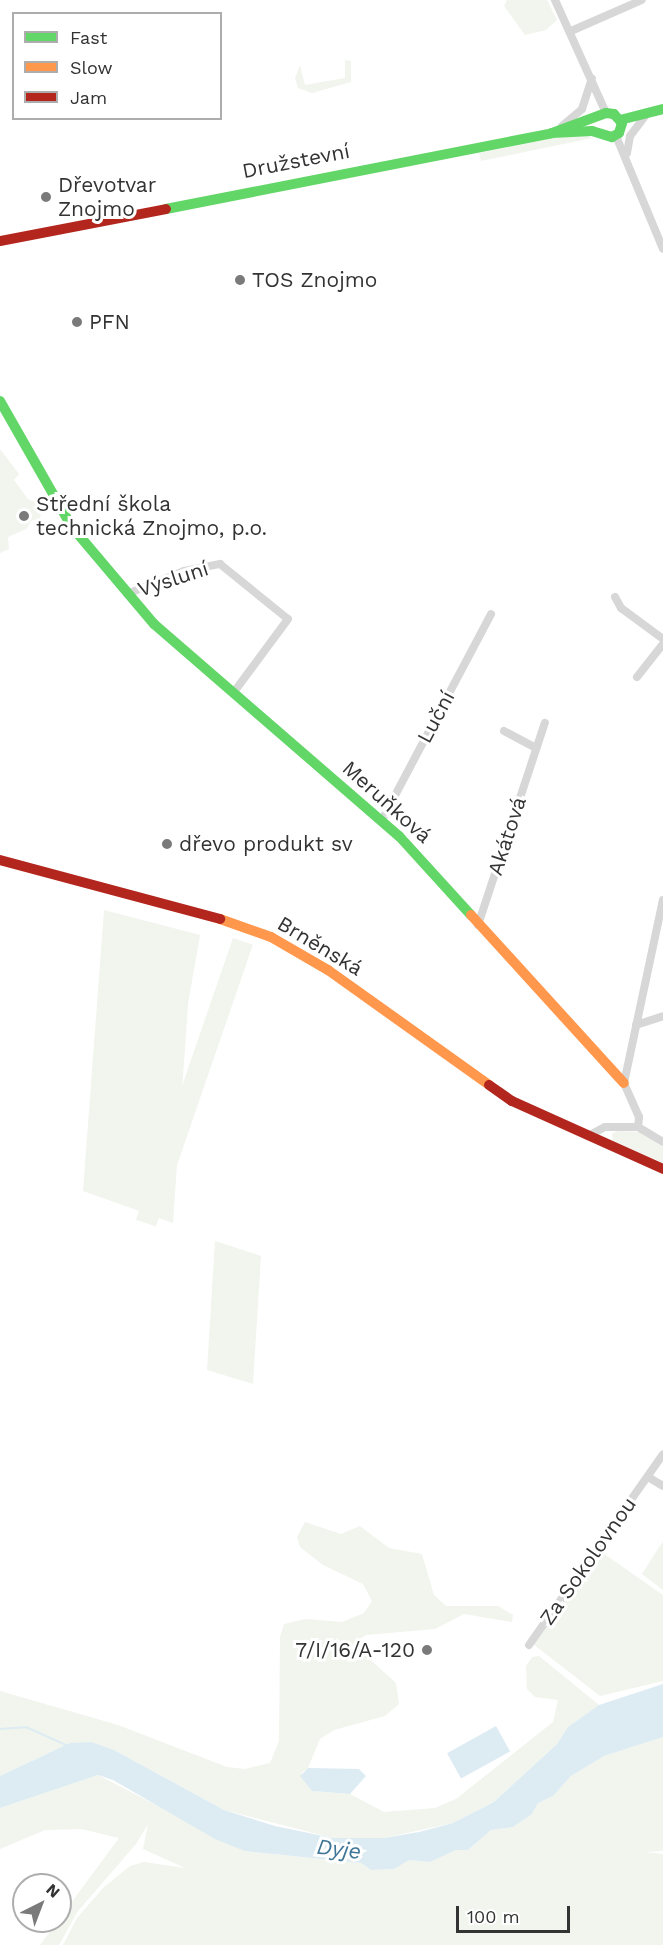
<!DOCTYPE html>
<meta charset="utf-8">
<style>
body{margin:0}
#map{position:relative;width:663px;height:1945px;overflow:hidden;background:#fff;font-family:"Work Sans",sans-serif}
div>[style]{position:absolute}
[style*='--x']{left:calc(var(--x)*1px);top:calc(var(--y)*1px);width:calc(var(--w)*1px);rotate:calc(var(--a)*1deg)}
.green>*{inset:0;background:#f1f5ed;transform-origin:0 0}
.water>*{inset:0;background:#ddebf3;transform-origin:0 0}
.stream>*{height:2px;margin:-1px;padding:0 1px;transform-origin:1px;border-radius:1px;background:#ddebf3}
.street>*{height:8px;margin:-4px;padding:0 4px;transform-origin:4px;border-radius:4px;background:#d7d7d7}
.fast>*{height:10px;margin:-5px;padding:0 5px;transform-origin:5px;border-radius:5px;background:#63d668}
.slow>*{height:10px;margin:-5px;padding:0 5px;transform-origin:5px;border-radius:5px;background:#ff974d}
.jam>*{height:10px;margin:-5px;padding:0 5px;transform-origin:5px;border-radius:5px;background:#b3261e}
.dots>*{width:16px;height:16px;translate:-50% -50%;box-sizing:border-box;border:3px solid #fff;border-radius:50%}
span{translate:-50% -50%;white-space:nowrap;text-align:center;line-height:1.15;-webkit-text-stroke:6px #fff;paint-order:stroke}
.street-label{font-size:21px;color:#333}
.poi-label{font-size:21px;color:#333}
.left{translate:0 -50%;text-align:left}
.right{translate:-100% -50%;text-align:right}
.water-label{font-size:22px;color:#3f7597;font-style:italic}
.legend{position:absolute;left:12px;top:12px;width:210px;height:108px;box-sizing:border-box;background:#fff;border:2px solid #adadad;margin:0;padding:8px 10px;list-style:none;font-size:18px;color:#333}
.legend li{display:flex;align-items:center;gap:12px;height:30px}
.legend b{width:30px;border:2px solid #adadad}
.north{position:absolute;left:12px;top:1873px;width:60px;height:60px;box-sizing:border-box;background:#fff;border:2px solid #adadad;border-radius:50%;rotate:42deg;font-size:16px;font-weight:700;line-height:24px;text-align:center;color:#333}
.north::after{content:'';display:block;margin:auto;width:21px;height:27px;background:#7a7a7a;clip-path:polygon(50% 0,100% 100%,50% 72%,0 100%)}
.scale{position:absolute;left:456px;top:1906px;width:114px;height:27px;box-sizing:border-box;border:3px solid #333;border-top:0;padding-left:8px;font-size:18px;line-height:21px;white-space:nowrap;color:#333;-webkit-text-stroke:4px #fff;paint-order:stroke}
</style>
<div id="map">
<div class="green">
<div style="clip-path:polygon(507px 0,547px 0,557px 20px,546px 30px,525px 35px,504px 6px)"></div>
<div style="clip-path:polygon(345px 60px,351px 61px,351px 82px,312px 93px,298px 88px,295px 78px,300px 65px,305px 85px,345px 78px)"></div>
<div style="clip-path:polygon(579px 133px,592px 138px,481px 161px,479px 153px)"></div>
<div style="clip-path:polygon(0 449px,19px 474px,14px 480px,28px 499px,39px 504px,41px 514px,39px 520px,32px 520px,26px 529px,8px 537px,9px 549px,0 553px)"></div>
<div style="clip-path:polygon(104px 910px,200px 935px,188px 1004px,173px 1223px,83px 1191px)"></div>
<div style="left:233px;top:938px;width:21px;height:298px;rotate:19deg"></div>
<div style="clip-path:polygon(617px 1131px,639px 1132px,663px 1147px,663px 1163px,613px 1141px,612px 1134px)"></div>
<div style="clip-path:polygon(215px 1241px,261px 1256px,253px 1384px,207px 1370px)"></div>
<div style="clip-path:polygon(305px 1522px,341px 1534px,360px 1526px,389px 1548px,422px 1554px,434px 1595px,446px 1606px,498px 1606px,513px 1615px,512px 1622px,464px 1614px,435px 1629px,366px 1635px,353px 1644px,396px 1683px,399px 1704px,385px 1716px,334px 1730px,320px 1739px,308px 1768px,301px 1773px,312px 1791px,350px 1794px,384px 1812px,435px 1808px,456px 1799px,553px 1722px,558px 1700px,535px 1697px,527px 1689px,526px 1666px,532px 1657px,539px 1656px,599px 1705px,568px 1727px,557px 1744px,494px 1802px,453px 1823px,384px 1838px,333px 1838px,224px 1810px,114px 1750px,70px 1743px,0 1776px,0 1691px,118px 1725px,227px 1767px,245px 1769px,270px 1763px,279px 1741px,280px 1637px,284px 1624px,306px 1619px,342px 1622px,364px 1613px,372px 1601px,363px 1584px,323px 1565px,300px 1547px,297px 1537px)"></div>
<div style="clip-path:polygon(663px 1541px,663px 1590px,642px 1574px)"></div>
<div style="clip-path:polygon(600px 1551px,663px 1595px,663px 1681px,600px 1696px,533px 1644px)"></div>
<div style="clip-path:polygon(663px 1737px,663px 1851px,645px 1852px,663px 1854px,663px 1945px,63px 1945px,77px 1918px,103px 1888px,130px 1866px,144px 1862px,185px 1868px,143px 1849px,148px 1824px,136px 1844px,78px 1911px,59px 1945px,40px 1945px,119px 1838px,81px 1829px,45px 1830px,0 1849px,0 1808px,98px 1775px,245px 1851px,361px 1863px,371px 1870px,394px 1869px,409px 1860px,430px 1862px,456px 1850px,468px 1850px,491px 1830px,513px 1827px,532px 1814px,538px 1803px,553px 1796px,571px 1776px,604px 1756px)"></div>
</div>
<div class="water">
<div style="clip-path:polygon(663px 1684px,663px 1737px,604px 1756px,571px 1776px,553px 1796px,538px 1803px,532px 1814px,513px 1827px,491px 1830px,468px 1850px,456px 1850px,430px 1862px,409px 1860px,394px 1869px,371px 1870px,361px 1863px,245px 1851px,215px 1839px,113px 1780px,98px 1775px,0 1808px,0 1776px,70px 1743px,91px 1742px,114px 1750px,224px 1810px,275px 1826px,333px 1838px,384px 1838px,419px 1832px,453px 1823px,494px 1802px,557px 1744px,568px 1727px,599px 1705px)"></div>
<div style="left:496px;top:1726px;width:29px;height:56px;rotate:61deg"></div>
<div style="clip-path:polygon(308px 1768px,359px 1769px,366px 1776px,350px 1794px,312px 1791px,300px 1776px)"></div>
</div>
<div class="stream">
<div style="--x:0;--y:1729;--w:26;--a:-4"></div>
<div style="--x:26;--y:1727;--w:46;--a:24.3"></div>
</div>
<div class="street">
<div style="--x:555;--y:0;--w:124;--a:65.7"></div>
<div style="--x:571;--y:31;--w:77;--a:-23.6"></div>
<div style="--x:562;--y:126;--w:26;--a:-40"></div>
<div style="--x:582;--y:109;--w:32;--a:-72"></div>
<div style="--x:616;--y:136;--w:122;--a:67.4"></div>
<div style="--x:627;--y:153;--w:17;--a:-80"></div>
<div style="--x:630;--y:136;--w:30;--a:-53"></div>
<div style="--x:127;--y:594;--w:61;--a:-22"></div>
<div style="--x:184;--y:571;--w:37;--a:-11"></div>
<div style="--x:220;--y:564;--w:87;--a:39"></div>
<div style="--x:288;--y:619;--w:91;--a:126.5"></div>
<div style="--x:615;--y:597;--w:13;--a:61"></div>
<div style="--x:621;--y:608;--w:52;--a:36.4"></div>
<div style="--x:637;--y:677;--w:42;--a:-51.8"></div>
<div style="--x:504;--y:731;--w:36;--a:28"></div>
<div style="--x:382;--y:820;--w:233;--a:-62.1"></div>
<div style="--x:478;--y:925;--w:213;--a:-71.7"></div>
<div style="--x:636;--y:1025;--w:28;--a:-18"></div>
<div style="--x:638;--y:1127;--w:10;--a:-84"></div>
<div style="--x:639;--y:1117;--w:37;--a:-114"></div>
<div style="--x:624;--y:1083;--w:187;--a:-78"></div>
<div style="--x:588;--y:1136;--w:19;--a:-28"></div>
<div style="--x:605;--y:1127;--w:33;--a:0"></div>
<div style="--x:638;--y:1127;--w:29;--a:31"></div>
<div style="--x:648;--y:1477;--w:17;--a:31"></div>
<div style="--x:529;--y:1645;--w:233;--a:-54.9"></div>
</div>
<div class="fast">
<div style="--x:620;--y:120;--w:44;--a:-14.3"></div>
<div style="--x:166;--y:209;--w:393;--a:-11.1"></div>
<div style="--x:552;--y:133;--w:40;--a:-2.9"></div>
<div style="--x:592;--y:131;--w:21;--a:17"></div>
<div style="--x:612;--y:137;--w:8;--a:-30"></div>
<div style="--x:619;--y:133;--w:10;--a:-73"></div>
<div style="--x:622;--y:123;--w:12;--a:-132"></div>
<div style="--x:614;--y:114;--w:8;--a:-173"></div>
<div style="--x:606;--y:113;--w:58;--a:159.7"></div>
<div style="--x:0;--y:401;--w:145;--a:60.3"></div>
<div style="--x:72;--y:527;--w:127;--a:49.8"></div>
<div style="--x:154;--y:624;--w:324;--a:40.9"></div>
<div style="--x:399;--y:836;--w:107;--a:47.7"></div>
</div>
<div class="slow">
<div style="--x:471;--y:915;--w:227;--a:47.7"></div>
<div style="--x:220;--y:919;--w:54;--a:19.4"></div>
<div style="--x:271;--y:937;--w:66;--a:30.1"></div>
<div style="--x:328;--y:970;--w:198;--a:35.5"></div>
</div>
<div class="jam">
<div style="--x:0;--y:241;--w:169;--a:-10.9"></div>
<div style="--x:0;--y:860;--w:228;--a:15"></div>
<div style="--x:489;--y:1085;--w:28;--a:35"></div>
<div style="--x:512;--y:1101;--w:166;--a:24.2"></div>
</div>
<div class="dots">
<div style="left:46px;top:197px;background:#7a7a7a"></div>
<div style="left:240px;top:280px;background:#7a7a7a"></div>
<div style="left:77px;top:322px;background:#7a7a7a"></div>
<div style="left:24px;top:516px;background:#7a7a7a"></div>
<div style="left:167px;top:844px;background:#7a7a7a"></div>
<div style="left:427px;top:1650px;background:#7a7a7a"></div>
</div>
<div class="street-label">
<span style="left:296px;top:161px;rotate:-11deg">Družstevní</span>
<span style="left:173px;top:579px;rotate:-18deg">Výsluní</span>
<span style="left:436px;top:717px;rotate:-62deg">Luční</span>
<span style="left:387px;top:802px;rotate:42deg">Meruňková</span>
<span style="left:507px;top:836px;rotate:-72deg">Akátová</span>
<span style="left:320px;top:946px;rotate:31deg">Brněnská</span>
<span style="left:588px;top:1561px;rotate:-55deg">Za Sokolovnou</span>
</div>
<div class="poi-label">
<span class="left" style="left:58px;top:197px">Dřevotvar<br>Znojmo</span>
<span class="left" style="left:252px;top:280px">TOS Znojmo</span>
<span class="left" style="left:89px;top:322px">PFN</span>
<span class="left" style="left:36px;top:516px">Střední škola<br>technická Znojmo, p.o.</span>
<span class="left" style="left:179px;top:844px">dřevo produkt sv</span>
<span class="right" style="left:415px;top:1650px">7/I/16/A-120</span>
</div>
<div class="water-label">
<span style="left:339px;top:1849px;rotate:7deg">Dyje</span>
</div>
<ul class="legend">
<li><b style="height:8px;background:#63d668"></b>Fast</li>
<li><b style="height:8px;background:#ff974d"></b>Slow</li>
<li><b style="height:8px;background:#b3261e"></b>Jam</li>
</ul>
<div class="north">N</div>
<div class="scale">100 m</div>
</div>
